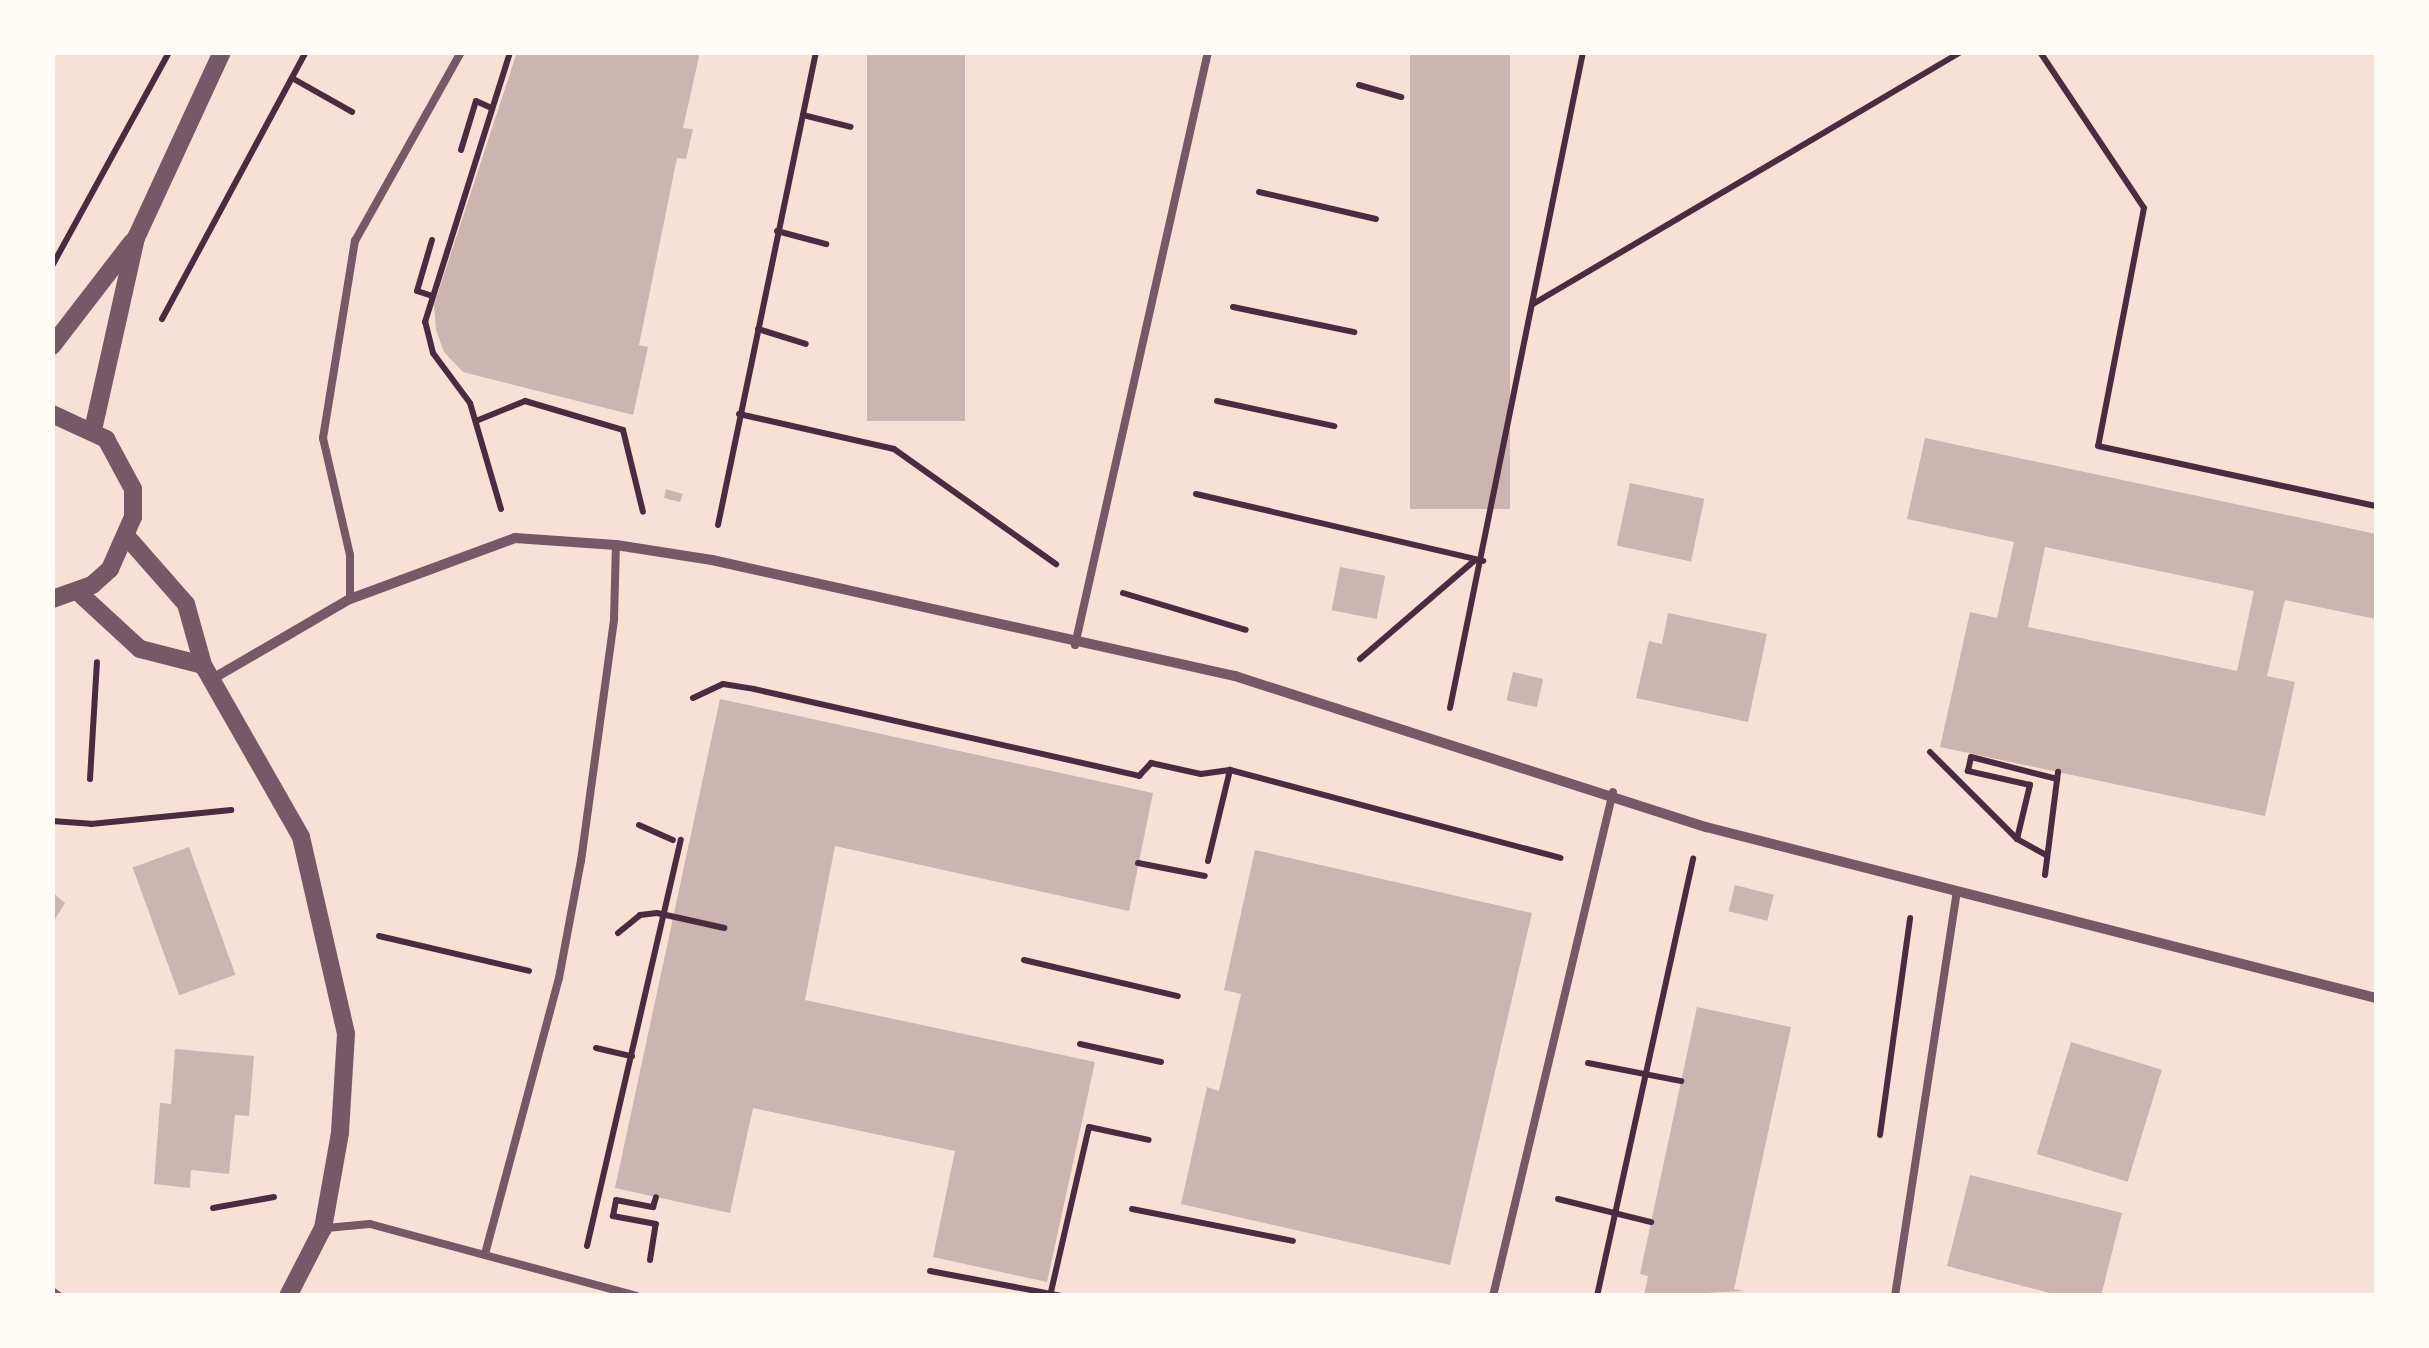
<!DOCTYPE html>
<style>
body{margin:0}
#map{position:relative;width:2429px;height:1348px;overflow:hidden;background:#f7e1d7;font-family:"Golos Text",sans-serif}
div>[style]{position:absolute}
[style*='--x']{left:calc(var(--x)*1px);top:calc(var(--y)*1px);width:calc(var(--w)*1px);rotate:calc(var(--a)*1deg)}
.building>*{inset:0;background:#ccb4b1;transform-origin:0 0}
.path>*{height:6px;margin:-3px;padding:0 3px;transform-origin:3px;border-radius:3px;background:#4a2c40}
.service>*{height:8px;margin:-4px;padding:0 4px;transform-origin:4px;border-radius:4px;background:#755966}
.minor>*{height:10px;margin:-5px;padding:0 5px;transform-origin:5px;border-radius:5px;background:#755966}
.tertiary>*{height:18px;margin:-9px;padding:0 9px;transform-origin:9px;border-radius:9px;background:#755966}
span{translate:-50% -50%;white-space:nowrap;text-align:center;line-height:1.15;-webkit-text-stroke:8px #fffaf5;paint-order:stroke}
.frame{position:absolute;inset:0;border:55px solid #fffaf5;pointer-events:none}
</style>
<div id="map">
<div class="building">
<div style="clip-path:polygon(517px 52px,700px 52px,683px 128px,693px 129px,686px 159px,677px 158px,639px 345px,648px 347px,633px 415px,463px 372px,444px 352px,436px 330px,434px 305px)"></div>
<div style="left:867px;top:52px;width:98px;height:369px"></div>
<div style="left:1410px;top:52px;width:100px;height:457px"></div>
<div style="clip-path:polygon(evenodd,1925px 438px,2376px 534px,2376px 619px,2285px 600px,2267px 676px,2295px 682px,2265px 816px,1940px 747px,1970px 612px,1997px 618px,2014px 542px,1907px 519px,1925px 438px,2045px 547px,2254px 591px,2237px 671px,2028px 627px,2045px 547px)"></div>
<div style="left:1630px;top:483px;width:76px;height:64px;rotate:12deg"></div>
<div style="clip-path:polygon(666px 489px,683px 494px,680px 502px,664px 498px)"></div>
<div style="left:1340px;top:567px;width:46px;height:44px;rotate:11deg"></div>
<div style="clip-path:polygon(1668px 613px,1767px 634px,1748px 722px,1636px 698px,1649px 641px,1662px 644px)"></div>
<div style="left:1513px;top:672px;width:31px;height:29px;rotate:13deg"></div>
<div style="clip-path:polygon(720px 699px,1153px 793px,1129px 911px,835px 846px,805px 1000px,1095px 1062px,1047px 1282px,933px 1257px,955px 1151px,753px 1108px,730px 1213px,615px 1188px)"></div>
<div style="left:189px;top:847px;width:136px;height:60px;rotate:70deg"></div>
<div style="clip-path:polygon(1255px 850px,1532px 913px,1450px 1265px,1181px 1204px,1207px 1087px,1219px 1091px,1241px 994px,1224px 990px)"></div>
<div style="left:1735px;top:885px;width:40px;height:27px;rotate:14deg"></div>
<div style="clip-path:polygon(52px 892px,65px 903px,52px 924px)"></div>
<div style="clip-path:polygon(1697px 1007px,1791px 1027px,1734px 1289px,1745px 1291px,1644px 1296px,1648px 1276px,1640px 1274px)"></div>
<div style="left:2071px;top:1042px;width:95px;height:117px;rotate:17deg"></div>
<div style="clip-path:polygon(175px 1049px,254px 1056px,249px 1116px,235px 1115px,229px 1174px,191px 1170px,190px 1188px,154px 1184px,160px 1103px,171px 1104px)"></div>
<div style="clip-path:polygon(1970px 1175px,2122px 1213px,2101px 1296px,2061px 1296px,1947px 1266px)"></div>
</div>
<div class="path">
<div style="--x:2040;--y:52;--w:187;--a:56.3"></div>
<div style="--x:2144;--y:208;--w:242;--a:100.9"></div>
<div style="--x:2098;--y:446;--w:284;--a:12.2"></div>
<div style="--x:292;--y:78;--w:69;--a:29.5"></div>
<div style="--x:1359;--y:85;--w:44;--a:15.9"></div>
<div style="--x:803;--y:115;--w:49;--a:14"></div>
<div style="--x:461;--y:150;--w:51;--a:-73"></div>
<div style="--x:476;--y:101;--w:17;--a:24"></div>
<div style="--x:1259;--y:192;--w:120;--a:13"></div>
<div style="--x:777;--y:231;--w:51;--a:14.9"></div>
<div style="--x:432;--y:240;--w:53;--a:106.4"></div>
<div style="--x:417;--y:291;--w:16;--a:18"></div>
<div style="--x:52;--y:266;--w:244;--a:-61.3"></div>
<div style="--x:1533;--y:304;--w:497;--a:-30.5"></div>
<div style="--x:1233;--y:307;--w:124;--a:11.7"></div>
<div style="--x:162;--y:319;--w:303;--a:-61.7"></div>
<div style="--x:758;--y:329;--w:50;--a:17.4"></div>
<div style="--x:1217;--y:401;--w:120;--a:12.1"></div>
<div style="--x:739;--y:414;--w:159;--a:12.7"></div>
<div style="--x:894;--y:449;--w:199;--a:35.4"></div>
<div style="--x:476;--y:421;--w:53;--a:-22.2"></div>
<div style="--x:525;--y:401;--w:102;--a:16.5"></div>
<div style="--x:623;--y:430;--w:84;--a:76.3"></div>
<div style="--x:1196;--y:494;--w:295;--a:13.1"></div>
<div style="--x:501;--y:509;--w:110;--a:-106.3"></div>
<div style="--x:470;--y:403;--w:62;--a:-126.5"></div>
<div style="--x:433;--y:353;--w:32;--a:-104"></div>
<div style="--x:425;--y:322;--w:283;--a:-72.5"></div>
<div style="--x:718;--y:525;--w:483;--a:-78.3"></div>
<div style="--x:1123;--y:593;--w:128;--a:16.7"></div>
<div style="--x:1360;--y:659;--w:152;--a:-40.7"></div>
<div style="--x:693;--y:698;--w:33;--a:-25"></div>
<div style="--x:723;--y:684;--w:31;--a:9"></div>
<div style="--x:754;--y:689;--w:395;--a:12.7"></div>
<div style="--x:1139;--y:776;--w:18;--a:-47"></div>
<div style="--x:1151;--y:763;--w:51;--a:12.4"></div>
<div style="--x:1201;--y:774;--w:29;--a:-8"></div>
<div style="--x:1230;--y:770;--w:342;--a:14.9"></div>
<div style="--x:1450;--y:708;--w:669;--a:-78.54"></div>
<div style="--x:1930;--y:752;--w:123;--a:45"></div>
<div style="--x:2017;--y:839;--w:33;--a:29"></div>
<div style="--x:90;--y:779;--w:117;--a:-86.6"></div>
<div style="--x:52;--y:821;--w:39;--a:4"></div>
<div style="--x:91;--y:824;--w:141;--a:-5.7"></div>
<div style="--x:639;--y:825;--w:37;--a:24"></div>
<div style="--x:2017;--y:839;--w:56;--a:-76.5"></div>
<div style="--x:2030;--y:785;--w:64;--a:-167.3"></div>
<div style="--x:1968;--y:771;--w:14;--a:-78"></div>
<div style="--x:1971;--y:757;--w:89;--a:14.3"></div>
<div style="--x:1208;--y:861;--w:94;--a:-76.4"></div>
<div style="--x:1138;--y:863;--w:68;--a:11"></div>
<div style="--x:2045;--y:875;--w:104;--a:-82.8"></div>
<div style="--x:618;--y:933;--w:28;--a:-39"></div>
<div style="--x:640;--y:915;--w:17;--a:-7"></div>
<div style="--x:657;--y:913;--w:69;--a:12.6"></div>
<div style="--x:379;--y:936;--w:154;--a:13.1"></div>
<div style="--x:1024;--y:960;--w:158;--a:13.2"></div>
<div style="--x:1080;--y:1044;--w:83;--a:12.5"></div>
<div style="--x:596;--y:1048;--w:37;--a:13"></div>
<div style="--x:1588;--y:1063;--w:95;--a:11"></div>
<div style="--x:1880;--y:1135;--w:219;--a:-82.1"></div>
<div style="--x:1558;--y:1199;--w:96;--a:13.9"></div>
<div style="--x:213;--y:1208;--w:62;--a:-10.2"></div>
<div style="--x:1132;--y:1209;--w:164;--a:11.2"></div>
<div style="--x:587;--y:1246;--w:417;--a:-77"></div>
<div style="--x:650;--y:1260;--w:36;--a:-81"></div>
<div style="--x:656;--y:1224;--w:44;--a:-169.5"></div>
<div style="--x:613;--y:1216;--w:16;--a:-79"></div>
<div style="--x:616;--y:1200;--w:38;--a:11"></div>
<div style="--x:653;--y:1207;--w:10;--a:-73"></div>
<div style="--x:930;--y:1271;--w:134;--a:10.7"></div>
<div style="--x:1050;--y:1296;--w:173;--a:-77"></div>
<div style="--x:1089;--y:1127;--w:61;--a:12.2"></div>
<div style="--x:1597;--y:1296;--w:448;--a:-77.6"></div>
</div>
<div class="service">
<div style="--x:350;--y:599;--w:44;--a:-90"></div>
<div style="--x:350;--y:555;--w:120;--a:-103"></div>
<div style="--x:323;--y:438;--w:200;--a:-80.8"></div>
<div style="--x:355;--y:241;--w:217;--a:-60.7"></div>
<div style="--x:1075;--y:645;--w:608;--a:-77.36"></div>
<div style="--x:326;--y:1228;--w:44;--a:-5.2"></div>
<div style="--x:370;--y:1224;--w:276;--a:15.1"></div>
<div style="--x:485;--y:1254;--w:286;--a:-75"></div>
<div style="--x:559;--y:978;--w:119;--a:-79.4"></div>
<div style="--x:581;--y:861;--w:244;--a:-82.2"></div>
<div style="--x:614;--y:619;--w:74;--a:-88.5"></div>
<div style="--x:52;--y:1291;--w:9;--a:36"></div>
<div style="--x:1493;--y:1296;--w:518;--a:-76.61"></div>
<div style="--x:1895;--y:1296;--w:408;--a:-81.3"></div>
</div>
<div class="minor">
<div style="--x:214;--y:678;--w:157;--a:-30.2"></div>
<div style="--x:350;--y:599;--w:176;--a:-20.3"></div>
<div style="--x:515;--y:538;--w:101;--a:4"></div>
<div style="--x:616;--y:545;--w:97;--a:8.9"></div>
<div style="--x:712;--y:560;--w:536;--a:12.51"></div>
<div style="--x:1235;--y:676;--w:495;--a:17.8"></div>
<div style="--x:1706;--y:827;--w:691;--a:14.32"></div>
</div>
<div class="tertiary">
<div style="--x:52;--y:346;--w:131;--a:-52.4"></div>
<div style="--x:52;--y:414;--w:60;--a:24.8"></div>
<div style="--x:106;--y:439;--w:57;--a:61.6"></div>
<div style="--x:133;--y:489;--w:28;--a:90"></div>
<div style="--x:133;--y:517;--w:57;--a:113.9"></div>
<div style="--x:110;--y:569;--w:24;--a:138"></div>
<div style="--x:92;--y:585;--w:42;--a:160.7"></div>
<div style="--x:93;--y:430;--w:197;--a:-77.4"></div>
<div style="--x:136;--y:238;--w:205;--a:-65.2"></div>
<div style="--x:128;--y:538;--w:88;--a:48.7"></div>
<div style="--x:186;--y:604;--w:63;--a:74.4"></div>
<div style="--x:203;--y:665;--w:198;--a:60.3"></div>
<div style="--x:301;--y:837;--w:202;--a:77.1"></div>
<div style="--x:346;--y:1034;--w:99;--a:93.5"></div>
<div style="--x:340;--y:1133;--w:97;--a:100.1"></div>
<div style="--x:323;--y:1228;--w:76;--a:117.2"></div>
<div style="--x:78;--y:592;--w:84;--a:42.6"></div>
<div style="--x:140;--y:649;--w:65;--a:14.3"></div>
</div>
<div class="frame"></div>
</div>
